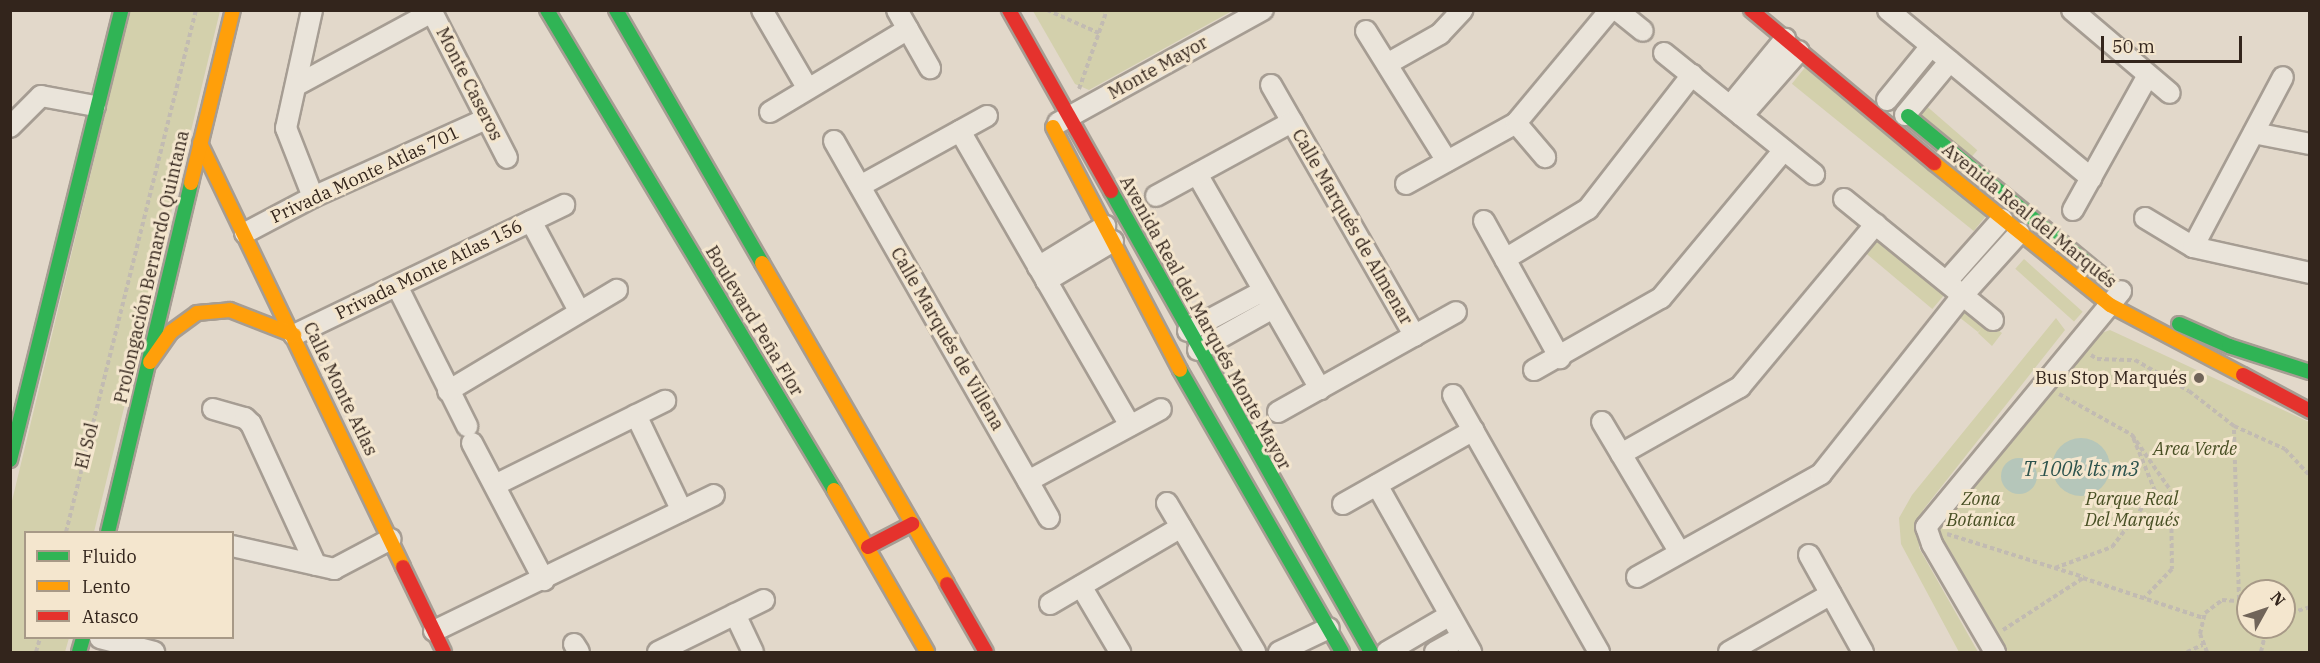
<!DOCTYPE html>
<meta charset="utf-8">
<style>
body{margin:0}
#map{position:relative;width:2320px;height:663px;overflow:hidden;background:#e2d8ca;font-family:"IBM Plex Serif",serif}
div>[style]{position:absolute}
[style*='--x']{left:calc(var(--x)*1px);top:calc(var(--y)*1px);width:calc(var(--w)*1px);rotate:calc(var(--a)*1deg)}
.green>*{inset:0;background:#d3d0ac;transform-origin:0 0}
.water>*{inset:0;background:#b5c6ba}
.round{border-radius:50%}
.path>*{height:4px;margin-top:-2px;transform-origin:0;background:repeating-linear-gradient(90deg,#c2bbb2 0 4.5px,transparent 0 7.5px)}
.roads{filter:drop-shadow(2px 0 #a69d93) drop-shadow(-2px 0 #a69d93) drop-shadow(0 2px #a69d93) drop-shadow(0 -2px #a69d93)}
.street>*{height:20px;margin:-10px;padding:0 10px;transform-origin:10px;border-radius:10px;background:#eae4da}
.fast>*{height:14px;margin:-7px;padding:0 7px;transform-origin:7px;border-radius:7px;background:#30b455}
.slow>*{height:14px;margin:-7px;padding:0 7px;transform-origin:7px;border-radius:7px;background:#ff9f0a}
.jam>*{height:14px;margin:-7px;padding:0 7px;transform-origin:7px;border-radius:7px;background:#e5322d}
.dots>*{width:16px;height:16px;translate:-50% -50%;box-sizing:border-box;border:3px solid #f4e6ce;border-radius:50%}
span{translate:-50% -50%;white-space:nowrap;text-align:center;line-height:1.15;-webkit-text-stroke:6px #f4e6ce;paint-order:stroke}
.street-label{font-size:18px;color:#33251c}
.poi-label{font-size:18px;color:#33251c}
.right{translate:-100% -50%;text-align:right}
.park-label{font-size:18px;color:#474f23;font-style:italic}
.water-label{font-size:20px;color:#2c534d;font-style:italic}
.frame{position:absolute;inset:0;border:12px solid #33251c;pointer-events:none}
.legend{position:absolute;left:24px;top:531px;width:210px;height:108px;box-sizing:border-box;background:#f4e6ce;border:2px solid #a79987;margin:0;padding:8px 10px;list-style:none;font-size:18px;color:#33251c}
.legend li{display:flex;align-items:center;gap:12px;height:30px}
.legend b{width:30px;border:2px solid #a79987}
.north{position:absolute;left:2236px;top:579px;width:60px;height:60px;box-sizing:border-box;background:#f4e6ce;border:2px solid #a79987;border-radius:50%;rotate:50deg;font-size:16px;font-weight:700;line-height:24px;text-align:center;color:#33251c}
.north::after{content:'';display:block;margin:auto;width:21px;height:27px;background:#706459;clip-path:polygon(50% 0,100% 100%,50% 72%,0 100%)}
.scale{position:absolute;left:2101px;top:36px;width:141px;height:27px;box-sizing:border-box;border:3px solid #33251c;border-top:0;padding-left:8px;font-size:18px;line-height:21px;white-space:nowrap;color:#33251c;-webkit-text-stroke:4px #f4e6ce;paint-order:stroke}
</style>
<div id="map">
<div class="green">
<div style="clip-path:polygon(130px 11px,220px 11px,94px 532px,26px 532px,26px 638px,69px 638px,65px 652px,11px 652px,11px 505px)"></div>
<div style="clip-path:polygon(1033px 11px,1232px 11px,1089px 90px,1075px 84px)"></div>
<div style="left:1807px;top:65px;width:234px;height:24px;rotate:39deg"></div>
<div style="left:1923px;top:103px;width:72px;height:14px;rotate:41deg"></div>
<div style="left:1876px;top:233px;width:92px;height:22px;rotate:40deg"></div>
<div style="left:2024px;top:259px;width:79px;height:13px;rotate:42deg"></div>
<div style="clip-path:polygon(1967px 307px,2002px 333px,1992px 346px,1978px 333px,1981px 329px,1978px 332px,1959px 317px)"></div>
<div style="clip-path:polygon(2056px 318px,2065px 330px,1923px 510px,1919px 548px,1978px 652px,1959px 652px,1901px 544px,1899px 518px,1912px 495px)"></div>
<div style="clip-path:polygon(evenodd,2110px 330px,2309px 422px,2309px 652px,1998px 652px,1927px 526px,2099px 334px,2110px 330px,2248px 591px,2284px 591px,2284px 627px,2248px 627px,2248px 591px)"></div>
</div>
<div class="water">
<div class="round" style="left:2052px;top:438px;width:58px;height:58px"></div>
<div class="round" style="left:2001px;top:458px;width:36px;height:36px"></div>
</div>
<div class="path">
<div style="--x:1047;--y:10;--w:57;--a:23.9"></div>
<div style="--x:1079;--y:89;--w:84;--a:-70.5"></div>
<div style="--x:2091;--y:355;--w:7;--a:34"></div>
<div style="--x:2097;--y:359;--w:38;--a:2"></div>
<div style="--x:2135;--y:360;--w:62;--a:29.9"></div>
<div style="--x:2189;--y:391;--w:57;--a:37.9"></div>
<div style="--x:2059;--y:394;--w:84;--a:29.3"></div>
<div style="--x:66;--y:532;--w:538;--a:-76.02"></div>
<div style="--x:1947;--y:534;--w:143;--a:17.5"></div>
<div style="--x:2055;--y:568;--w:61;--a:-20.2"></div>
<div style="--x:2112;--y:547;--w:71;--a:-52.5"></div>
<div style="--x:2155;--y:491;--w:61;--a:-112.3"></div>
<div style="--x:2132;--y:435;--w:68;--a:55.1"></div>
<div style="--x:2171;--y:491;--w:78;--a:89.3"></div>
<div style="--x:2172;--y:569;--w:40;--a:134"></div>
<div style="--x:2239;--y:599;--w:173;--a:-91.7"></div>
<div style="--x:2234;--y:426;--w:56;--a:24.3"></div>
<div style="--x:2285;--y:449;--w:37;--a:47"></div>
<div style="--x:2284;--y:615;--w:27;--a:-17"></div>
<div style="--x:2003;--y:630;--w:95;--a:-33"></div>
<div style="--x:2083;--y:578;--w:126;--a:18.4"></div>
<div style="--x:36;--y:652;--w:15;--a:-74"></div>
<div style="--x:2187;--y:652;--w:17;--a:-25"></div>
<div style="--x:2207;--y:652;--w:19;--a:-111"></div>
<div style="--x:2200;--y:634;--w:22;--a:-77"></div>
<div style="--x:2205;--y:613;--w:21;--a:-37"></div>
<div style="--x:2222;--y:600;--w:26;--a:4"></div>
<div style="--x:2261;--y:652;--w:26;--a:-77"></div>
</div>
<div class="roads">
<div class="street">
<div style="--x:312;--y:10;--w:121;--a:102.4"></div>
<div style="--x:286;--y:128;--w:74;--a:68.6"></div>
<div style="--x:431;--y:10;--w:166;--a:62.8"></div>
<div style="--x:762;--y:10;--w:91;--a:59.8"></div>
<div style="--x:897;--y:10;--w:67;--a:60.4"></div>
<div style="--x:1617;--y:10;--w:33;--a:39"></div>
<div style="--x:1888;--y:10;--w:264;--a:39.6"></div>
<div style="--x:2072;--y:10;--w:128;--a:40.3"></div>
<div style="--x:1366;--y:31;--w:153;--a:58.1"></div>
<div style="--x:1664;--y:53;--w:193;--a:38.9"></div>
<div style="--x:1387;--y:64;--w:61;--a:-29.5"></div>
<div style="--x:1440;--y:34;--w:33;--a:-47"></div>
<div style="--x:297;--y:85;--w:153;--a:-28.4"></div>
<div style="--x:1271;--y:85;--w:289;--a:60.2"></div>
<div style="--x:1887;--y:100;--w:70;--a:-50.8"></div>
<div style="--x:1730;--y:106;--w:87;--a:-50.6"></div>
<div style="--x:770;--y:112;--w:161;--a:-31"></div>
<div style="--x:1905;--y:115;--w:70;--a:-50.2"></div>
<div style="--x:1742;--y:116;--w:86;--a:-48.8"></div>
<div style="--x:1058;--y:123;--w:234;--a:-28.9"></div>
<div style="--x:1516;--y:123;--w:45;--a:49.5"></div>
<div style="--x:10;--y:127;--w:44;--a:-45"></div>
<div style="--x:41;--y:96;--w:55;--a:10.5"></div>
<div style="--x:960;--y:131;--w:340;--a:60"></div>
<div style="--x:2254;--y:133;--w:57;--a:11.1"></div>
<div style="--x:834;--y:141;--w:434;--a:60.3"></div>
<div style="--x:1197;--y:174;--w:248;--a:60.2"></div>
<div style="--x:1406;--y:184;--w:126;--a:-29"></div>
<div style="--x:1516;--y:123;--w:147;--a:-50.2"></div>
<div style="--x:860;--y:186;--w:145;--a:-28.9"></div>
<div style="--x:1156;--y:196;--w:155;--a:-28.6"></div>
<div style="--x:1844;--y:199;--w:192;--a:39.1"></div>
<div style="--x:2073;--y:210;--w:154;--a:-60.9"></div>
<div style="--x:2145;--y:218;--w:56;--a:31.1"></div>
<div style="--x:2193;--y:247;--w:120;--a:12.5"></div>
<div style="--x:531;--y:221;--w:102;--a:61.9"></div>
<div style="--x:1484;--y:221;--w:157;--a:61"></div>
<div style="--x:245;--y:233;--w:77;--a:-27.9"></div>
<div style="--x:313;--y:197;--w:190;--a:-24.3"></div>
<div style="--x:2193;--y:247;--w:192;--a:-62.1"></div>
<div style="--x:1505;--y:259;--w:97;--a:-31.1"></div>
<div style="--x:1588;--y:209;--w:170;--a:-52.2"></div>
<div style="--x:1038;--y:267;--w:79;--a:-31.5"></div>
<div style="--x:1046;--y:281;--w:78;--a:-30.8"></div>
<div style="--x:1947;--y:281;--w:83;--a:-48.4"></div>
<div style="--x:397;--y:286;--w:157;--a:63.4"></div>
<div style="--x:1188;--y:331;--w:85;--a:-28.1"></div>
<div style="--x:294;--y:335;--w:300;--a:-25.7"></div>
<div style="--x:1198;--y:350;--w:86;--a:-29.2"></div>
<div style="--x:1534;--y:370;--w:146;--a:-29.6"></div>
<div style="--x:1661;--y:298;--w:192;--a:-50.3"></div>
<div style="--x:448;--y:391;--w:197;--a:-30.9"></div>
<div style="--x:1453;--y:395;--w:296;--a:60.4"></div>
<div style="--x:213;--y:409;--w:33;--a:16"></div>
<div style="--x:245;--y:418;--w:8;--a:45"></div>
<div style="--x:251;--y:424;--w:155;--a:65.3"></div>
<div style="--x:1278;--y:412;--w:204;--a:-29.3"></div>
<div style="--x:636;--y:415;--w:106;--a:64.4"></div>
<div style="--x:1602;--y:422;--w:150;--a:59.2"></div>
<div style="--x:472;--y:443;--w:155;--a:62.3"></div>
<div style="--x:1621;--y:454;--w:137;--a:-29.4"></div>
<div style="--x:1740;--y:387;--w:212;--a:-50.2"></div>
<div style="--x:1028;--y:481;--w:151;--a:-28.4"></div>
<div style="--x:495;--y:485;--w:190;--a:-26.3"></div>
<div style="--x:1377;--y:485;--w:192;--a:60.6"></div>
<div style="--x:1167;--y:503;--w:173;--a:59.4"></div>
<div style="--x:1343;--y:504;--w:150;--a:-29.5"></div>
<div style="--x:232;--y:546;--w:105;--a:12.7"></div>
<div style="--x:334;--y:569;--w:64;--a:-27.8"></div>
<div style="--x:1809;--y:555;--w:111;--a:60.9"></div>
<div style="--x:1637;--y:577;--w:211;--a:-29.2"></div>
<div style="--x:1821;--y:474;--w:228;--a:-51.6"></div>
<div style="--x:1963;--y:295;--w:84;--a:-47.9"></div>
<div style="--x:1081;--y:586;--w:77;--a:59.4"></div>
<div style="--x:1050;--y:604;--w:152;--a:-30.4"></div>
<div style="--x:735;--y:614;--w:42;--a:64.7"></div>
<div style="--x:434;--y:631;--w:311;--a:-25.9"></div>
<div style="--x:100;--y:638;--w:56;--a:14.5"></div>
<div style="--x:574;--y:644;--w:9;--a:58"></div>
<div style="--x:658;--y:652;--w:118;--a:-26.1"></div>
<div style="--x:1279;--y:652;--w:55;--a:-25.6"></div>
<div style="--x:1387;--y:652;--w:73;--a:-30.4"></div>
<div style="--x:1435;--y:652;--w:31;--a:-29"></div>
<div style="--x:1729;--y:652;--w:117;--a:-29.6"></div>
<div style="--x:1995;--y:652;--w:125;--a:-120.3"></div>
<div style="--x:1932;--y:544;--w:18;--a:-109"></div>
<div style="--x:1926;--y:527;--w:306;--a:-50.4"></div>
</div>
<div class="fast">
<div style="--x:547;--y:10;--w:559;--a:59.12"></div>
<div style="--x:616;--y:10;--w:292;--a:60"></div>
<div style="--x:1908;--y:116;--w:255;--a:39.4"></div>
<div style="--x:1111;--y:191;--w:529;--a:60.58"></div>
<div style="--x:2179;--y:324;--w:55;--a:23.7"></div>
<div style="--x:2229;--y:346;--w:85;--a:17.8"></div>
<div style="--x:1180;--y:370;--w:325;--a:60.1"></div>
<div style="--x:10;--y:460;--w:463;--a:-76.1"></div>
<div style="--x:108;--y:532;--w:359;--a:-76.6"></div>
<div style="--x:79;--y:652;--w:15;--a:-74"></div>
</div>
<div class="slow">
<div style="--x:1053;--y:127;--w:274;--a:62.4"></div>
<div style="--x:200;--y:143;--w:470;--a:64.4"></div>
<div style="--x:1934;--y:163;--w:226;--a:38.9"></div>
<div style="--x:2110;--y:305;--w:150;--a:27.8"></div>
<div style="--x:191;--y:183;--w:178;--a:-76.4"></div>
<div style="--x:762;--y:263;--w:370;--a:60"></div>
<div style="--x:150;--y:362;--w:37;--a:-55"></div>
<div style="--x:171;--y:332;--w:32;--a:-36"></div>
<div style="--x:197;--y:313;--w:33;--a:-5"></div>
<div style="--x:230;--y:310;--w:69;--a:21.3"></div>
<div style="--x:834;--y:490;--w:187;--a:60.1"></div>
</div>
<div class="jam">
<div style="--x:1009;--y:10;--w:208;--a:60.6"></div>
<div style="--x:1751;--y:10;--w:239;--a:39.9"></div>
<div style="--x:2243;--y:375;--w:76;--a:28.2"></div>
<div style="--x:868;--y:547;--w:50;--a:-27.6"></div>
<div style="--x:403;--y:567;--w:94;--a:64.2"></div>
<div style="--x:947;--y:584;--w:78;--a:60.2"></div>
</div>
</div>
<div class="dots">
<div style="left:2199px;top:378px;background:#706459"></div>
</div>
<div class="street-label">
<span style="left:1158px;top:68px;rotate:-29deg">Monte Mayor</span>
<span style="left:469px;top:84px;rotate:63deg">Monte Caseros</span>
<span style="left:365px;top:175px;rotate:-25deg">Privada Monte Atlas 701</span>
<span style="left:2029px;top:216px;rotate:39deg">Avenida Real del Marqués</span>
<span style="left:1352px;top:227px;rotate:60deg">Calle Marqués de Almenar</span>
<span style="left:152px;top:267px;rotate:-77deg">Prolongación Bernardo Quintana</span>
<span style="left:429px;top:270px;rotate:-26deg">Privada Monte Atlas 156</span>
<span style="left:754px;top:321px;rotate:59deg">Boulevard Peña Flor</span>
<span style="left:1205px;top:323px;rotate:61deg">Avenida Real del Marqués Monte Mayor</span>
<span style="left:947px;top:339px;rotate:60deg">Calle Marqués de Villena</span>
<span style="left:340px;top:389px;rotate:64deg">Calle Monte Atlas</span>
<span style="left:87px;top:446px;rotate:-76deg">El Sol</span>
</div>
<div class="poi-label">
<span class="right" style="left:2187px;top:378px">Bus Stop Marqués</span>
</div>
<div class="park-label">
<span style="left:2195px;top:449px">Area Verde</span>
<span style="left:1981px;top:510px">Zona<br>Botanica</span>
<span style="left:2132px;top:510px">Parque Real<br>Del Marqués</span>
</div>
<div class="water-label">
<span style="left:2081px;top:468px">T 100k lts m3</span>
</div>
<div class="frame"></div>
<ul class="legend">
<li><b style="height:8px;background:#30b455"></b>Fluido</li>
<li><b style="height:8px;background:#ff9f0a"></b>Lento</li>
<li><b style="height:8px;background:#e5322d"></b>Atasco</li>
</ul>
<div class="north">N</div>
<div class="scale">50 m</div>
</div>
